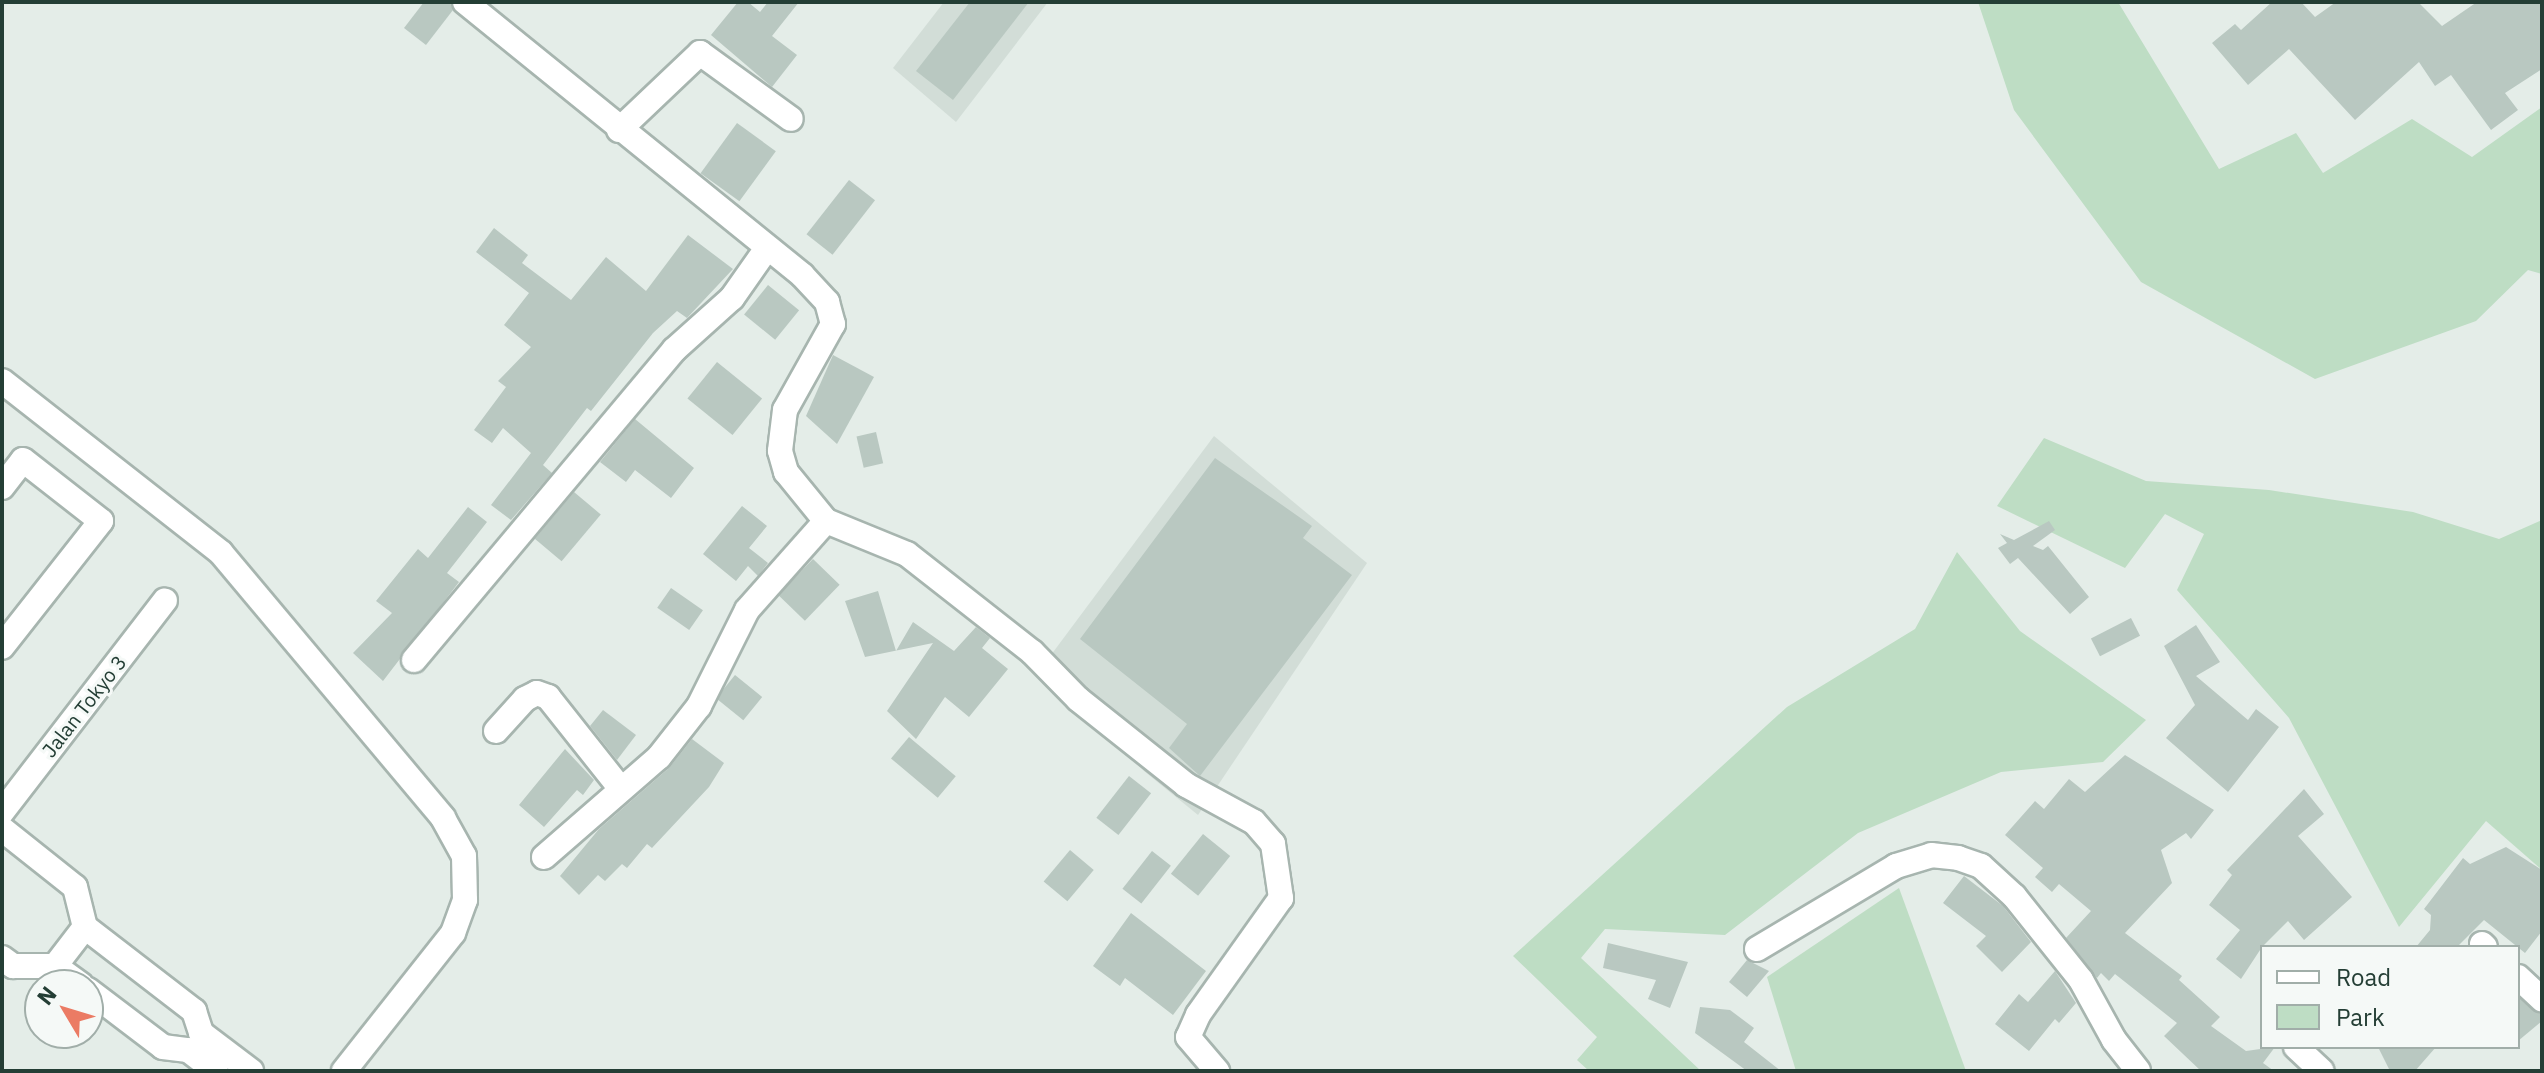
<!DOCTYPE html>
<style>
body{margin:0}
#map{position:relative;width:2544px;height:1073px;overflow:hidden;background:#e4ede8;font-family:"IBM Plex Sans",sans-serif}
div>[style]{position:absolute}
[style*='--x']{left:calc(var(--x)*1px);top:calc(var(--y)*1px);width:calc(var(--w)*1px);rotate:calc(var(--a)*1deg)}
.built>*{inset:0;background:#d2ddd7}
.green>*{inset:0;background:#beddc4}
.building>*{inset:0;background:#b9c8c1;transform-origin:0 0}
.roads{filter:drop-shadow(2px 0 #a7b5af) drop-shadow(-2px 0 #a7b5af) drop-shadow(0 2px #a7b5af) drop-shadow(0 -2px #a7b5af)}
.minor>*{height:24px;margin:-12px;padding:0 12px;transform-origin:12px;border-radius:12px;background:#fff}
span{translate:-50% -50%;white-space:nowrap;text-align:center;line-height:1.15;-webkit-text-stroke:6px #f5f9f7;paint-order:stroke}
.street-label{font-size:20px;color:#243e35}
.frame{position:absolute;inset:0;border:4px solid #243e35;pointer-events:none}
.legend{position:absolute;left:2260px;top:945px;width:260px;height:104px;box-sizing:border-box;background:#f5f9f7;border:2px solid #a1aea9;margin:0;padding:10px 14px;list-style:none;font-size:24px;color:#243e35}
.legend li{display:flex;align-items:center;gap:16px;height:40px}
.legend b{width:40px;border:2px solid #a1aea9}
.north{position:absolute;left:24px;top:969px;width:80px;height:80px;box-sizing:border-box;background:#f5f9f7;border:2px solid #a1aea9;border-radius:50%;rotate:308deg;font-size:22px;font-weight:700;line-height:32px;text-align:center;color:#243e35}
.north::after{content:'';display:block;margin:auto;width:28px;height:36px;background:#eb7b64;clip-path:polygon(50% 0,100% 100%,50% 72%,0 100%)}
</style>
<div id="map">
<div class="built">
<div style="clip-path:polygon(944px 2px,1048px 2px,956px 122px,893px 68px)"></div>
<div style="clip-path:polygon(1214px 436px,1367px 563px,1198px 815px,1144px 771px,1048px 659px)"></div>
</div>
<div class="green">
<div style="clip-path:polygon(1978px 2px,2118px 2px,2219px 169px,2296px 133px,2323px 173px,2412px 119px,2472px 157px,2542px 107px,2542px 274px,2528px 270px,2476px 321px,2315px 379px,2141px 282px,2014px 110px)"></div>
<div style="clip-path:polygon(2044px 438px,2146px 481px,2269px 490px,2413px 512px,2499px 539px,2542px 520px,2542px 870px,2486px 821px,2399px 927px,2289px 718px,2177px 590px,2204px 534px,2165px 514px,2125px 568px,1997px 506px)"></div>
<div style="clip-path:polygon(1957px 552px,2020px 631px,2146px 720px,2103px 762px,2001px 772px,1858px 833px,1725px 935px,1605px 929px,1581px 958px,1701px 1071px,1589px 1071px,1577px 1060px,1597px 1037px,1513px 956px,1787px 707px,1915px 629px)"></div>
<div style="clip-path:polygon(1899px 888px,1966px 1071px,1796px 1071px,1767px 977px)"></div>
</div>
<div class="building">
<div style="clip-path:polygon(424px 2px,450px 2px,453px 10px,426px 45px,404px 28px)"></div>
<div style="clip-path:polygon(738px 2px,748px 2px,760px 12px,768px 2px,799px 2px,772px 36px,797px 55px,772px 87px,711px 35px)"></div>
<div style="clip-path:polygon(970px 2px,1029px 2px,953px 100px,916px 71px)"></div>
<div style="clip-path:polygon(2272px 2px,2301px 2px,2315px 17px,2336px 2px,2418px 2px,2442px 26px,2477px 2px,2542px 2px,2542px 69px,2505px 93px,2518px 110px,2491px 130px,2451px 75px,2435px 86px,2419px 62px,2355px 120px,2289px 49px,2248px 85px,2212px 43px,2235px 24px,2241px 30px)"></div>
<div style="left:737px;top:123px;width:48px;height:62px;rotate:36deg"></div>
<div style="left:849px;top:180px;width:33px;height:69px;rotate:38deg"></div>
<div style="clip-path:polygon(494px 228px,528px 255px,522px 263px,571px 300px,606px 257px,646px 291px,688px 235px,733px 269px,687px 318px,677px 311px,653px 333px,591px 411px,587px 408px,543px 465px,552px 473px,511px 520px,491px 505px,531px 453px,503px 428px,492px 443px,474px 430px,506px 387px,498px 381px,531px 347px,504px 325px,529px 293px,476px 252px)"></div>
<div style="left:768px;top:285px;width:40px;height:38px;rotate:39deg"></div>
<div style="clip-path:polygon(833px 355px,874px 377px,837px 444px,806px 416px)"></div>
<div style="left:717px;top:362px;width:58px;height:47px;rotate:39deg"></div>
<div style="clip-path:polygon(635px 419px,694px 468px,671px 498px,635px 470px,626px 482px,600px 462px)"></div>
<div style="left:876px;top:432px;width:32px;height:20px;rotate:77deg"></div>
<div style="clip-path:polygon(1215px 458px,1312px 526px,1303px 538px,1352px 575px,1200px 776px,1169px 748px,1187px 724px,1080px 639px)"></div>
<div style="left:574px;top:492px;width:35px;height:61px;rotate:40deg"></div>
<div style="clip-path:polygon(742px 506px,767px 526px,749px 548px,768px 563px,758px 576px,748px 566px,736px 581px,703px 554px)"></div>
<div style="clip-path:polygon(468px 507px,487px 522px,447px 573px,459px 582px,383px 681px,353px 653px,392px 613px,376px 601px,418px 549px,428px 558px)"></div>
<div style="clip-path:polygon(2049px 521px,2055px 530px,2033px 546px,2043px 550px,2048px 546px,2089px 597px,2070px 614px,2018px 558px,2010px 564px,1998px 548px,2007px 543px,2000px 534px,2014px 540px)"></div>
<div style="left:813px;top:559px;width:37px;height:50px;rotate:44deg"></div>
<div style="left:671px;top:588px;width:39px;height:24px;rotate:35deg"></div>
<div style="clip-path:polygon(878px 591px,896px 651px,913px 622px,954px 651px,976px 627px,990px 638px,982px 648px,1008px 669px,969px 717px,945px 697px,916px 739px,887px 711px,933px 643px,865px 657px,845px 601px)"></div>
<div style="left:2131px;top:618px;width:20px;height:45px;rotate:63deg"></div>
<div style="clip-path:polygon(2196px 625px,2220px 662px,2196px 676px,2248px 720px,2256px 709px,2279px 727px,2228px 792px,2166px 738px,2195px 705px,2164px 646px)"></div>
<div style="left:735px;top:675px;width:35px;height:30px;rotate:39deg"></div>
<div style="clip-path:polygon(603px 710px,636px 735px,617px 760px,590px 726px)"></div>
<div style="left:909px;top:737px;width:61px;height:28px;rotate:40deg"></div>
<div style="clip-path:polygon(692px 739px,724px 763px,709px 787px,652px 848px,647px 844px,627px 868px,622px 864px,605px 881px,598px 875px,579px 895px,560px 876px,599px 829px,669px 768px)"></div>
<div style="clip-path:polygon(565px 749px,594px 780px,583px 795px,577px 790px,544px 827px,519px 805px)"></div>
<div style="clip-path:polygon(2125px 755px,2214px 810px,2191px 839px,2186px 833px,2161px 850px,2172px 883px,2125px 933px,2182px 976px,2179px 980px,2220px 1017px,2211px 1026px,2246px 1051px,2275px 1047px,2263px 1063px,2274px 1071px,2201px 1071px,2164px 1036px,2177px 1023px,2115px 974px,2109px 981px,2101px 973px,2097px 978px,2066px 938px,2091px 911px,2059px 884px,2052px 892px,2035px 877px,2043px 868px,2005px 835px,2035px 801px,2044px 809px,2069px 779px,2085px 792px)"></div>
<div style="left:1129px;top:776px;width:28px;height:53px;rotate:38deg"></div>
<div style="clip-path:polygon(2304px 789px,2324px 814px,2298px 836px,2352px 897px,2304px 940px,2288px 921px,2262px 947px,2241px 979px,2216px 959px,2240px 930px,2209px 905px,2232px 875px,2227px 870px)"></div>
<div style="left:1203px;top:834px;width:35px;height:51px;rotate:39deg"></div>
<div style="clip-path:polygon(2506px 847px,2542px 870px,2542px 931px,2525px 953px,2484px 920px,2457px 947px,2416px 947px,2430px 930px,2431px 915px,2424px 909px,2463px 858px,2470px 864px)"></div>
<div style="left:1070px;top:850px;width:31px;height:41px;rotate:40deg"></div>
<div style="left:1152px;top:851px;width:24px;height:48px;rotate:38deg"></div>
<div style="clip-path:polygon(1964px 876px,2003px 906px,2031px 942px,2002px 972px,1976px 946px,1986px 936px,1943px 903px)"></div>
<div style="clip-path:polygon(1131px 913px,1206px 971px,1173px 1015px,1125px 978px,1120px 986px,1093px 966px)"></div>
<div style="clip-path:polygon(1608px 943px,1688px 962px,1670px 1008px,1648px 999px,1656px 980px,1603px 968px)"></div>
<div style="clip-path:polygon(1747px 960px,1769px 971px,1747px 997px,1729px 982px)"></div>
<div style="clip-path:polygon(2055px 971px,2076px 1003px,2059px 1023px,2055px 1019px,2029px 1051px,1995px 1024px,2019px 994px,2028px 1002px)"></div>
<div style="clip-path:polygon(2518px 997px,2542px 1015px,2542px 1021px,2518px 1041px)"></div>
<div style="clip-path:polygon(1700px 1007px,1730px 1010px,1754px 1028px,1744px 1042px,1781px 1071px,1747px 1071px,1695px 1033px)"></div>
<div style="clip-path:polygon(2378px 1047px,2436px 1047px,2415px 1071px,2390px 1071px)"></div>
</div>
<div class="roads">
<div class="minor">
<div style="--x:465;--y:2;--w:434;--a:39"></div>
<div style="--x:802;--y:275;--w:37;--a:47"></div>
<div style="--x:827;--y:302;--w:23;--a:75"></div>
<div style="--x:833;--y:324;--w:98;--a:119.2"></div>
<div style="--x:785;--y:410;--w:41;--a:97"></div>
<div style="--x:780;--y:451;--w:22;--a:74"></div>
<div style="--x:786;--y:472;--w:63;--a:50.8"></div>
<div style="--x:826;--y:521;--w:87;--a:22.2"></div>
<div style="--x:907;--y:554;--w:159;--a:38.1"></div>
<div style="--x:1032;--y:652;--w:66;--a:45.6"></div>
<div style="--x:1078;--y:699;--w:138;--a:38.5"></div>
<div style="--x:1186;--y:785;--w:77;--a:28.6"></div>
<div style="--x:1254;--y:822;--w:29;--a:49"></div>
<div style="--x:1273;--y:844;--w:55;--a:81.6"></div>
<div style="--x:1281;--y:898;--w:143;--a:125.4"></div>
<div style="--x:1198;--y:1015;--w:24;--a:114"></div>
<div style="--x:1188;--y:1037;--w:45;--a:49.5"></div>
<div style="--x:619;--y:130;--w:112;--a:-43.5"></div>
<div style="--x:700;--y:53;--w:112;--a:36"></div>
<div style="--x:2;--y:381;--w:278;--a:38.1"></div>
<div style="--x:221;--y:553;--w:346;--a:50"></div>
<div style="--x:443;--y:818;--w:43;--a:61.1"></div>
<div style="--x:464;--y:856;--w:44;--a:88.7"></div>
<div style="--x:465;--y:900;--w:35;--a:110"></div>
<div style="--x:453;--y:933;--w:176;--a:128.3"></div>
<div style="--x:2;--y:487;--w:34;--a:-52"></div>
<div style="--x:23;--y:460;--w:99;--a:38"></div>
<div style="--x:101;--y:521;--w:160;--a:128.2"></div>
<div style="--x:414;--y:660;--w:405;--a:-50"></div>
<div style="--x:674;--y:350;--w:78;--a:-41.9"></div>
<div style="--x:732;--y:298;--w:61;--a:-55"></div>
<div style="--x:496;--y:731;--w:43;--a:-47.8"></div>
<div style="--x:525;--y:699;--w:13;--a:-27"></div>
<div style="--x:537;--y:693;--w:12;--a:20"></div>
<div style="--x:548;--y:697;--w:116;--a:51.6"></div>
<div style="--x:2;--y:812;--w:267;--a:-52.4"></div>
<div style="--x:2;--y:829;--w:93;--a:38.5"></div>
<div style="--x:75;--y:887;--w:41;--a:76"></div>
<div style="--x:85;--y:927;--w:138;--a:37.6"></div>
<div style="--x:194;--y:1011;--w:23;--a:72"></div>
<div style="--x:201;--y:1033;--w:63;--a:37.2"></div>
<div style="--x:544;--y:857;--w:152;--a:-41"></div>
<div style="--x:659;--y:757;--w:65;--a:-51.9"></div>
<div style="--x:699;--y:706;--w:107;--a:-63.4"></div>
<div style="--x:747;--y:610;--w:119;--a:-48.4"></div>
<div style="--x:2482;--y:944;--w:4;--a:45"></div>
<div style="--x:1757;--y:949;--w:162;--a:-30.8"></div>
<div style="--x:1896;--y:866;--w:37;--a:-17"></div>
<div style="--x:1931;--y:855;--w:27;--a:6"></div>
<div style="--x:1958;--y:858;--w:24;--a:19"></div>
<div style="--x:1981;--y:866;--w:45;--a:42.3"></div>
<div style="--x:2014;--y:896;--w:107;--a:51.4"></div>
<div style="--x:2081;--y:980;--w:68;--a:61.2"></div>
<div style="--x:2114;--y:1040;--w:39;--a:52"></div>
<div style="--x:2;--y:958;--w:14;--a:36"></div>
<div style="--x:13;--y:966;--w:42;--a:0"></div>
<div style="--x:55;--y:966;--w:32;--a:36"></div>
<div style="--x:55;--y:966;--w:49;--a:-52.4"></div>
<div style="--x:2518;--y:977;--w:33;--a:43"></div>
<div style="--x:88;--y:990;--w:94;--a:37.2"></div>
<div style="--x:163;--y:1047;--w:25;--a:7"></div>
<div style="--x:188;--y:1050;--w:35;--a:37"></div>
<div style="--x:2296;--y:1047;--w:35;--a:43"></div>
</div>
</div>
<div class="street-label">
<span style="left:84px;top:706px;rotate:-52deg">Jalan Tokyo 3</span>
</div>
<div class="frame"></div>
<ul class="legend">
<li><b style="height:10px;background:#fff"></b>Road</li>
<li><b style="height:22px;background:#beddc4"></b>Park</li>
</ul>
<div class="north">N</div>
</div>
